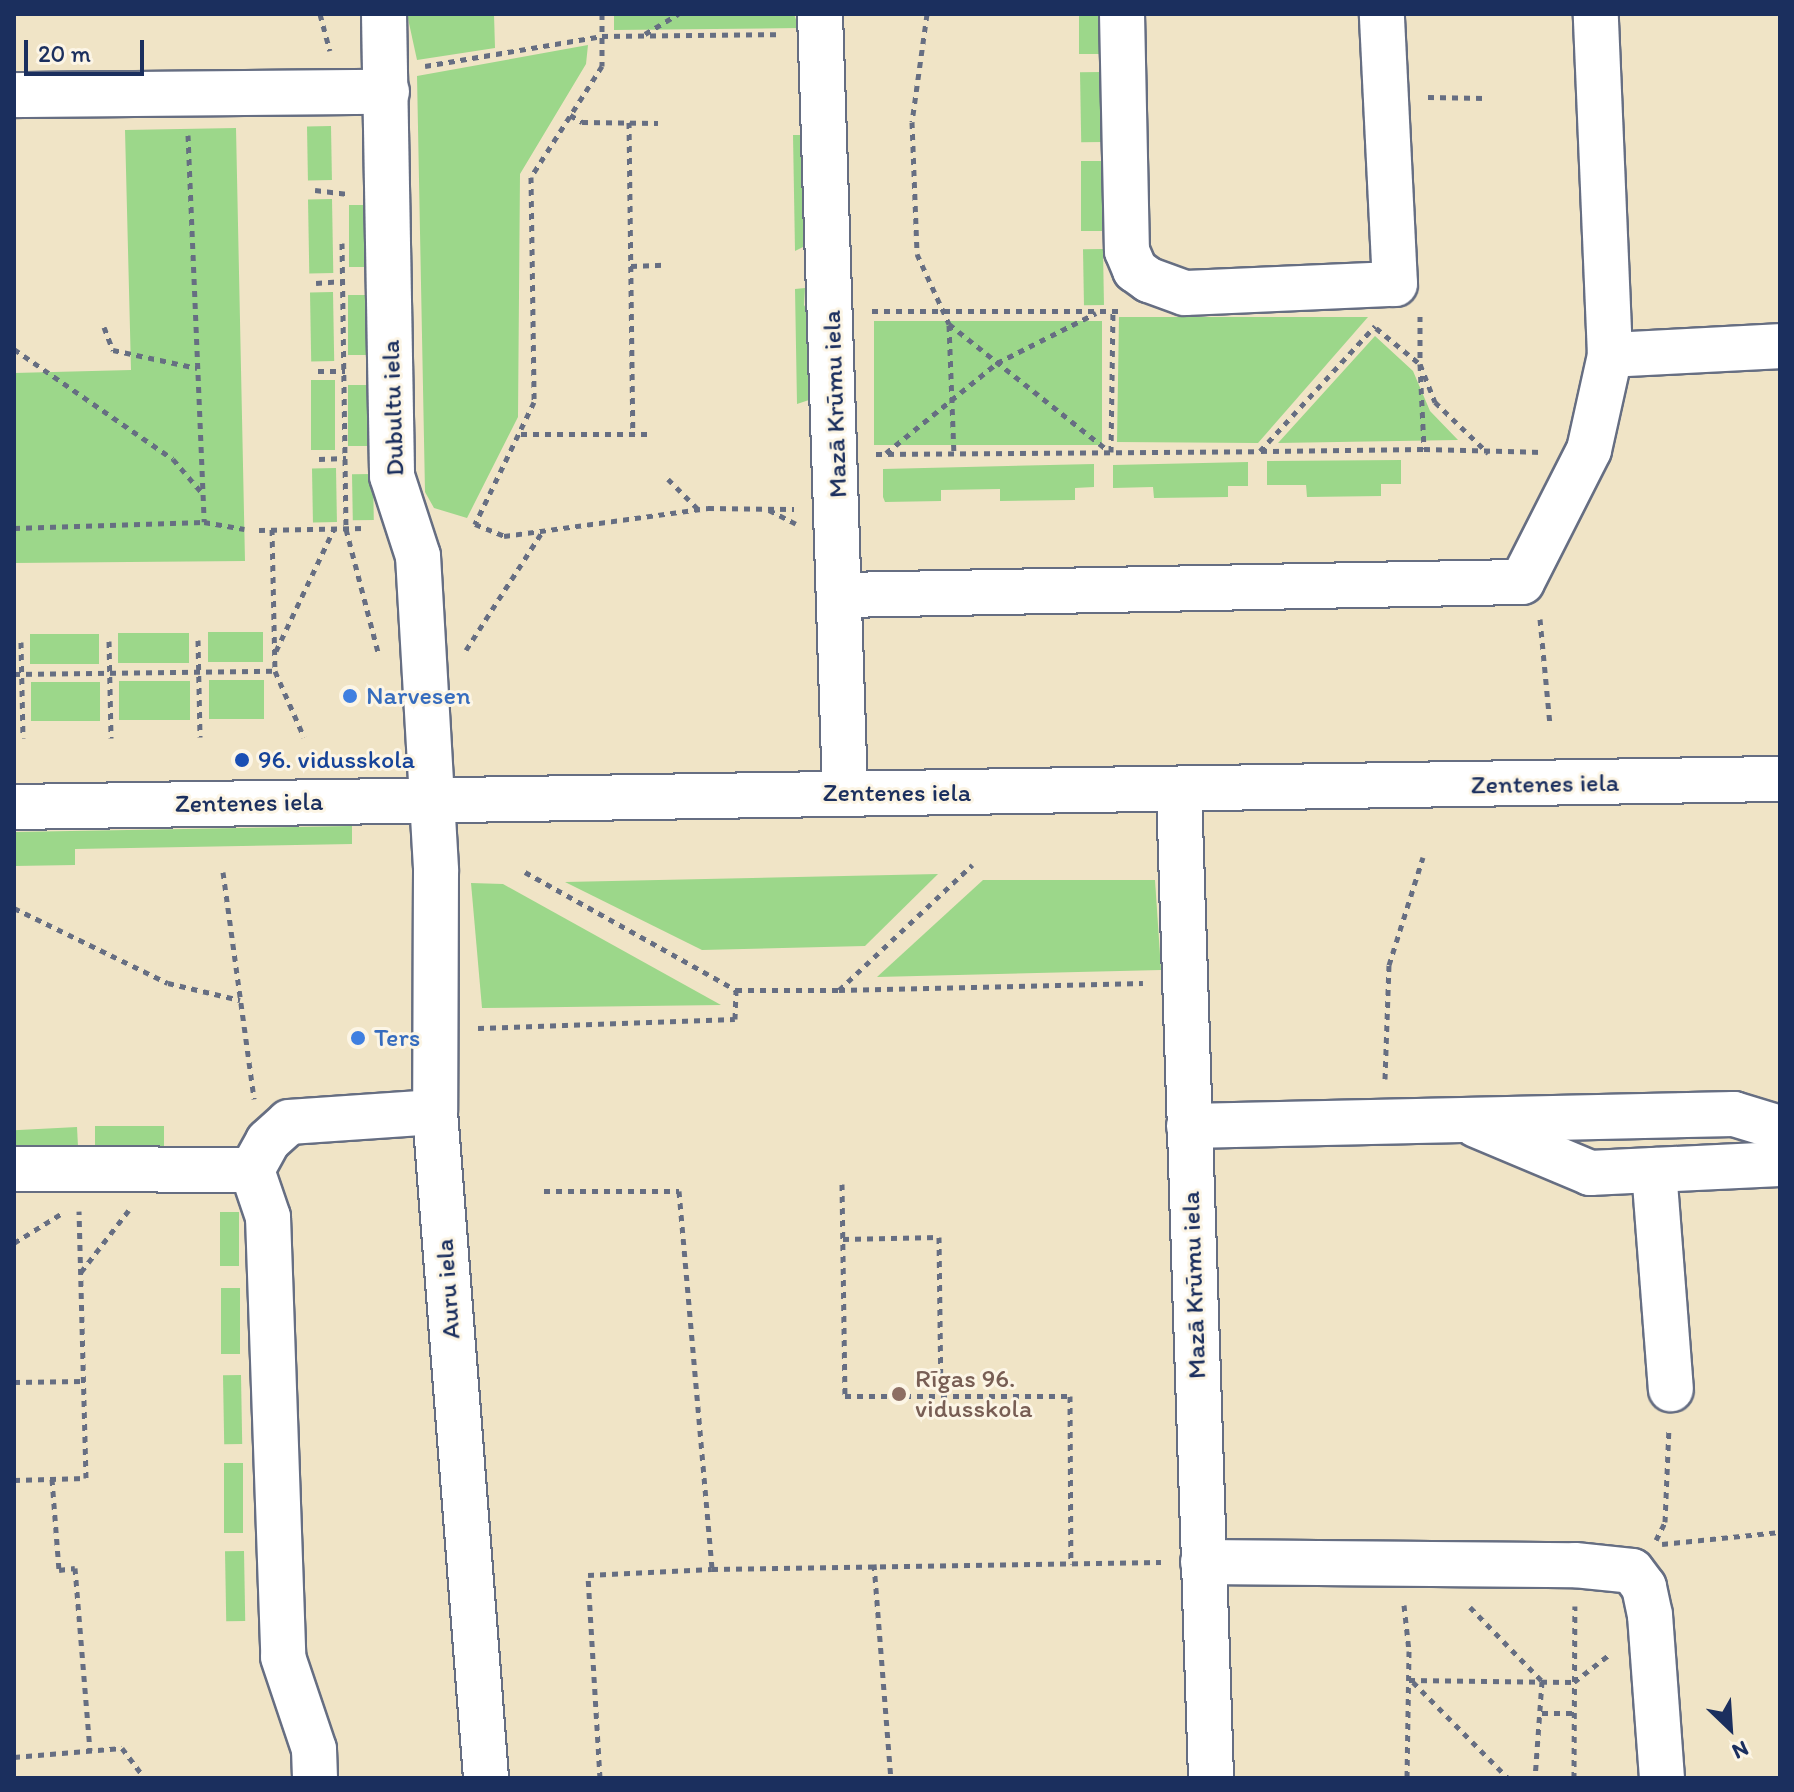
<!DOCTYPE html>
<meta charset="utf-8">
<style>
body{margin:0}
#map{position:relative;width:1794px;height:1792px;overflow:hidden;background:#f0e4c6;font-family:Itim,sans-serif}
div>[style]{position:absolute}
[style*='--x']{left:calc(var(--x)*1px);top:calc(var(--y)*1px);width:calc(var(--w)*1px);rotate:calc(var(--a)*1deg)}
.green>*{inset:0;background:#9cd78a;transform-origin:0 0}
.path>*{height:5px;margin-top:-2.5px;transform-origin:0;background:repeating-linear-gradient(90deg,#666e82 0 6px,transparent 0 12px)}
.roads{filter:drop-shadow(2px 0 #666e82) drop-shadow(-2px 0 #666e82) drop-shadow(0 2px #666e82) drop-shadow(0 -2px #666e82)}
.minor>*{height:44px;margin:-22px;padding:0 22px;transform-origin:22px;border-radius:22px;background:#fff}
.dots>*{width:22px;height:22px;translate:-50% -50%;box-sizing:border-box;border:4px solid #fcf5e5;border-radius:50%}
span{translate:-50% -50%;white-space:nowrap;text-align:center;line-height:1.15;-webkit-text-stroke:6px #fcf5e5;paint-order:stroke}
.street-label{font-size:26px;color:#1b2f5e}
.shop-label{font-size:26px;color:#366cbe}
.left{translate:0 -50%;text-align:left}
.transit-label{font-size:26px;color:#164399}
.education-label{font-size:26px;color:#785e54}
.frame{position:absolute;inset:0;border:16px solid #1b2f5e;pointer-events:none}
.north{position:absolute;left:1690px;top:1688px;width:80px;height:80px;-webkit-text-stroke:6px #fcf5e5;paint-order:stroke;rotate:155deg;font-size:22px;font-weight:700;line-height:32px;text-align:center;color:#1b2f5e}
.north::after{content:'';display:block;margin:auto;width:28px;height:36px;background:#1b2f5e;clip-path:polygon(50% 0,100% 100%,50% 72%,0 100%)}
.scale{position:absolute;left:24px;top:40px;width:120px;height:36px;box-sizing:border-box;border:4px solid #1b2f5e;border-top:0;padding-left:10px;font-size:24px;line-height:28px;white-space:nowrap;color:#1b2f5e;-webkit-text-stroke:6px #fcf5e5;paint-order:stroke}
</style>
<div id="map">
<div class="green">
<div style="clip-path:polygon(407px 14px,494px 14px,495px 48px,417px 60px)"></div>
<div style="clip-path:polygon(614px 14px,794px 14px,799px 28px,614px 30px)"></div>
<div style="left:1079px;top:14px;width:21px;height:40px"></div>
<div style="clip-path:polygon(588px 45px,586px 64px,520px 174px,518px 417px,467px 518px,434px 508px,425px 492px,417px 76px)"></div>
<div style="left:1101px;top:72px;width:70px;height:21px;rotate:89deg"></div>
<div style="left:331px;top:126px;width:54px;height:24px;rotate:89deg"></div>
<div style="clip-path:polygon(236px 128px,245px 561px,14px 563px,14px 373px,131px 370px,125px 130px)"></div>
<div style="clip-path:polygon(793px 135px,803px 135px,813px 242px,795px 251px)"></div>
<div style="left:1081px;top:161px;width:21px;height:70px"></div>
<div style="left:332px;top:199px;width:74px;height:24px;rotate:89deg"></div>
<div style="left:349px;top:205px;width:20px;height:62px"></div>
<div style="left:1103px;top:249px;width:56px;height:20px;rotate:89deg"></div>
<div style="clip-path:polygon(805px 288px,804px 305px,814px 322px,815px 398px,797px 404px,795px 289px)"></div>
<div style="left:333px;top:292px;width:69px;height:23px;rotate:89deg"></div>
<div style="left:368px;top:295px;width:60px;height:20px;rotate:90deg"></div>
<div style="clip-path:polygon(1119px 317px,1368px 317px,1258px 443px,1117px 442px)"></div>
<div style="left:874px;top:321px;width:228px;height:124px"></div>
<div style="clip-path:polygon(1375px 336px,1413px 371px,1430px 411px,1458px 440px,1278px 443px)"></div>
<div style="left:311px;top:380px;width:24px;height:70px"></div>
<div style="left:348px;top:385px;width:21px;height:61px"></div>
<div style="clip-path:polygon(1401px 460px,1401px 484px,1381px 484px,1381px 496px,1307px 497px,1306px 485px,1267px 485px,1267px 461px)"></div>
<div style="clip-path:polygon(1248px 462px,1248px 486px,1228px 486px,1228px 497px,1154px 498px,1153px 487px,1113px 488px,1113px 465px)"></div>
<div style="clip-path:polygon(1094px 464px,1094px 487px,1075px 488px,1075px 500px,1000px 501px,1000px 489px,941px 490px,941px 501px,885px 502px,883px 497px,883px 469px)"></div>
<div style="left:336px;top:468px;width:54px;height:24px;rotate:89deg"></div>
<div style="left:373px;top:474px;width:46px;height:21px;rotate:89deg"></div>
<div style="left:263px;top:632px;width:30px;height:55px;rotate:90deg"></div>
<div style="left:189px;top:633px;width:30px;height:71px;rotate:90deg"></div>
<div style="left:99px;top:634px;width:30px;height:69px;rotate:90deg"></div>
<div style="left:264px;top:680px;width:39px;height:55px;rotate:90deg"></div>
<div style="left:190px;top:681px;width:39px;height:71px;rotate:90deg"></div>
<div style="left:100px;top:682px;width:39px;height:69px;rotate:90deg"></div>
<div style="clip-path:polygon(352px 826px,352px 844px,75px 849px,75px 865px,14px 866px,14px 832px)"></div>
<div style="clip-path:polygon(938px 874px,865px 946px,702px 950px,565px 882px)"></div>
<div style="clip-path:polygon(983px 880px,1155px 880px,1161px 970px,877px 977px)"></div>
<div style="clip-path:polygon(471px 883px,503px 884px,721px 1005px,482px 1008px)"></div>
<div style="left:164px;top:1126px;width:20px;height:69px;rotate:90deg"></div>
<div style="left:77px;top:1127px;width:20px;height:63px;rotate:87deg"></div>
<div style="left:220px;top:1212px;width:19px;height:54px"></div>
<div style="left:221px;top:1288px;width:19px;height:66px"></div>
<div style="left:241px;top:1375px;width:69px;height:18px;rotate:89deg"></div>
<div style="left:224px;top:1463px;width:19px;height:70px"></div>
<div style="left:244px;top:1551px;width:70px;height:19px;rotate:89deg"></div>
</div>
<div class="path">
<div style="--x:320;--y:14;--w:38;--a:75"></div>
<div style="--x:602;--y:14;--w:52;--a:90"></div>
<div style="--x:602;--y:66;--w:132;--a:122.6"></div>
<div style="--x:531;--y:177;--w:225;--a:89.2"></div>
<div style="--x:534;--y:402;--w:136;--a:115.8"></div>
<div style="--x:475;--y:524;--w:31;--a:22"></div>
<div style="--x:504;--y:536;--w:206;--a:-7.8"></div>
<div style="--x:708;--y:508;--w:86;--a:0.7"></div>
<div style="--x:927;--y:14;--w:109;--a:97.9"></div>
<div style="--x:912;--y:122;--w:132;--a:87.8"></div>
<div style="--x:917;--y:254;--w:77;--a:65.4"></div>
<div style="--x:949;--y:324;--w:206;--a:38.5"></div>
<div style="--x:645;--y:34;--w:39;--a:-31"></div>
<div style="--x:425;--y:66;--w:180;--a:-9.6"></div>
<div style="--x:602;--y:36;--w:178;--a:-0.6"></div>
<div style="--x:1428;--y:97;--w:57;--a:1"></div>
<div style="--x:570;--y:115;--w:14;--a:30"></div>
<div style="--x:582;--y:122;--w:76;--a:0.8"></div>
<div style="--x:629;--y:122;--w:312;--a:89.3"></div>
<div style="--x:188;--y:135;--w:387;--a:87.6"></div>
<div style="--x:315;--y:190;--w:31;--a:7"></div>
<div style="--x:342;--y:243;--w:286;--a:89.2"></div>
<div style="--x:346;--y:529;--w:131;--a:75.4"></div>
<div style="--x:631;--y:266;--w:33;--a:-2"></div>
<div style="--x:316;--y:283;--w:27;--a:-4"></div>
<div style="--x:872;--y:311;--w:246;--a:0"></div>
<div style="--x:1420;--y:316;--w:48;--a:90"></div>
<div style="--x:1420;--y:364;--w:41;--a:68.5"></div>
<div style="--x:1435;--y:402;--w:74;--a:43.9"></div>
<div style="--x:949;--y:325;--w:128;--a:87.8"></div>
<div style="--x:104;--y:327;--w:25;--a:69"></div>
<div style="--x:113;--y:350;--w:86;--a:12.1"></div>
<div style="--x:1376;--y:328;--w:57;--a:39.3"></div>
<div style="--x:1420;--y:364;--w:85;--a:87.3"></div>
<div style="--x:1424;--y:449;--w:119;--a:1.4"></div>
<div style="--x:14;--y:349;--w:193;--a:34.7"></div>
<div style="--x:173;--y:459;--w:45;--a:49.5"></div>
<div style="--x:318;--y:371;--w:27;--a:0"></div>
<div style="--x:521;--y:434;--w:132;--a:0"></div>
<div style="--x:1261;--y:451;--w:163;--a:-0.7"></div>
<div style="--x:1111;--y:452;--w:141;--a:-89.2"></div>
<div style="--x:886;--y:453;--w:143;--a:-39"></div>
<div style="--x:997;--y:363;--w:111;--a:-26.8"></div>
<div style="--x:876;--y:454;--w:384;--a:-0.4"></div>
<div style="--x:1260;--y:451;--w:170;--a:-47.4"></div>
<div style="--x:319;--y:459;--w:27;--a:-2"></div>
<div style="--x:668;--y:479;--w:42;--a:45"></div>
<div style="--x:769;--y:510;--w:30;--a:27"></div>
<div style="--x:14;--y:528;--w:190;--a:-1.8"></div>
<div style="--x:204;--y:522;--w:41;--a:9.9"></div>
<div style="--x:272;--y:529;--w:142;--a:88.8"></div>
<div style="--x:275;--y:671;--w:72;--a:66.3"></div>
<div style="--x:259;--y:530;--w:106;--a:-1.1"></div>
<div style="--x:1540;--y:619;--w:106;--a:84.6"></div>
<div style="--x:198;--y:640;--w:97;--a:88.8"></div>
<div style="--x:109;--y:641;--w:97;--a:88.8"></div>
<div style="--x:21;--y:642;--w:96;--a:88.8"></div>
<div style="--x:466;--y:650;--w:140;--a:-57.2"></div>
<div style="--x:276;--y:651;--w:135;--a:-64.6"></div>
<div style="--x:14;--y:674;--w:261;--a:-0.7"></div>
<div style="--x:223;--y:872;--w:229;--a:82.2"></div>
<div style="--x:525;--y:872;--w:242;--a:29.2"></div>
<div style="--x:736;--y:990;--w:103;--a:0"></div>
<div style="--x:839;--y:990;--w:183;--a:-43.2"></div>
<div style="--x:14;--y:908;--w:171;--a:26"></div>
<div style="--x:168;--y:983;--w:74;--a:13.3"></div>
<div style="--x:839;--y:990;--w:304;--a:-1.3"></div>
<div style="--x:478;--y:1028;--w:257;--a:-2"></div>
<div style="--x:735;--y:1019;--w:29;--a:-88"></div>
<div style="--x:1385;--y:1079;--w:114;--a:-88"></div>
<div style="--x:1389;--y:965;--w:113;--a:-72.5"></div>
<div style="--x:842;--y:1184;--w:212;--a:89.2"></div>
<div style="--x:845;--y:1396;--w:225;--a:0"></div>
<div style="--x:1070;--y:1396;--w:168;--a:89.7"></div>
<div style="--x:544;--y:1191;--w:135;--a:0"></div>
<div style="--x:679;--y:1191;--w:379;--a:85"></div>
<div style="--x:712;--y:1569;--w:449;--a:-0.9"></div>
<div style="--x:843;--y:1239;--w:96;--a:-1.2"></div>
<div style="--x:939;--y:1237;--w:157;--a:89.3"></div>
<div style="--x:14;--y:1243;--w:59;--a:-31.8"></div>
<div style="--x:81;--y:1272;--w:78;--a:-52.3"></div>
<div style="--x:14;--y:1382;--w:69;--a:-0.8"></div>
<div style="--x:52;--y:1479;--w:91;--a:85.6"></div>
<div style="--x:59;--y:1570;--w:16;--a:-7"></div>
<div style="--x:75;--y:1568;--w:183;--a:85.3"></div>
<div style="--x:14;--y:1480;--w:72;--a:-1.6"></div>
<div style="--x:86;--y:1478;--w:267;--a:-91.5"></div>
<div style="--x:1656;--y:1540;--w:20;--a:-63"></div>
<div style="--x:1665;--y:1522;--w:94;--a:-87.6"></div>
<div style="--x:1662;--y:1544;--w:119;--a:-5.8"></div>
<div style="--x:874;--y:1564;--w:215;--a:85.5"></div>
<div style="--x:1404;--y:1605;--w:46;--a:83.8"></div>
<div style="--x:1409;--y:1651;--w:127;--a:90.9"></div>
<div style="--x:1470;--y:1607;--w:103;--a:45.8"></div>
<div style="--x:1542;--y:1681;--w:97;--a:94.1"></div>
<div style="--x:1409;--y:1680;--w:165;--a:0.7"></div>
<div style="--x:1574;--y:1682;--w:46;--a:-37.9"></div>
<div style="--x:1413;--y:1682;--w:135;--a:45.3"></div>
<div style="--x:1542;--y:1713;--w:32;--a:0"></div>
<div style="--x:14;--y:1757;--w:108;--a:-4.8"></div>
<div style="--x:122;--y:1748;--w:38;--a:53"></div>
<div style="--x:600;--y:1778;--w:203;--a:-93.4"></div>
<div style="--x:588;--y:1575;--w:124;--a:-2.8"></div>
<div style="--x:1574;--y:1778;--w:172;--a:-89.7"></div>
</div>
<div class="roads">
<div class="minor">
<div style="--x:384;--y:14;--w:462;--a:89"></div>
<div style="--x:392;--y:476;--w:84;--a:72"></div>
<div style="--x:418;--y:556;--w:316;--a:86.7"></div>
<div style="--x:436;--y:871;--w:241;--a:90.2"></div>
<div style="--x:435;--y:1112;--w:668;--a:85.62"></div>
<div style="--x:820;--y:14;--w:780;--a:88.16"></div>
<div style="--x:1122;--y:14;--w:237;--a:88.8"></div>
<div style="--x:1127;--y:251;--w:21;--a:67"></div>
<div style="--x:1135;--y:270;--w:17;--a:36"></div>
<div style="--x:1149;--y:280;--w:38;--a:20"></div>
<div style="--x:1185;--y:293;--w:210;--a:-2.5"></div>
<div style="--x:1395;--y:284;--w:270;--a:-92.8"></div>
<div style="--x:14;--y:95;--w:373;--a:-0.5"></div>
<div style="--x:1610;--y:355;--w:170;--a:-3"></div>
<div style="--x:842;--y:595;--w:680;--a:-1.1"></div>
<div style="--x:1522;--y:582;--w:148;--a:-63.1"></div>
<div style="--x:1589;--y:450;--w:97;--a:-77.5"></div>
<div style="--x:1610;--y:355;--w:341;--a:-92.4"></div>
<div style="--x:1179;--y:792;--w:987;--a:88.14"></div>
<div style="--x:14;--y:807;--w:1766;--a:-0.91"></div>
<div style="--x:1476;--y:1125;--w:124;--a:22.8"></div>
<div style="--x:1590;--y:1173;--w:190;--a:-2.7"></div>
<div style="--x:1189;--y:1126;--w:545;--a:-1.26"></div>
<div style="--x:1734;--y:1114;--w:48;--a:16.9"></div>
<div style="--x:14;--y:1169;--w:238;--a:0.2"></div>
<div style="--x:252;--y:1170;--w:50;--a:71.2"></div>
<div style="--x:268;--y:1217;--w:440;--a:88"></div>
<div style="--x:283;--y:1657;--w:97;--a:71.4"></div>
<div style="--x:314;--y:1749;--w:29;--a:88"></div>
<div style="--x:252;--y:1170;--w:33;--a:-61"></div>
<div style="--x:268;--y:1141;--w:28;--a:-42"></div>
<div style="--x:289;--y:1122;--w:146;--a:-3.9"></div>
<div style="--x:1654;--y:1170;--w:220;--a:85.6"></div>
<div style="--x:1203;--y:1562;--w:372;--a:0.5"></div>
<div style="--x:1575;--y:1565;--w:57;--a:6"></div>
<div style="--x:1632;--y:1571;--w:20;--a:53"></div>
<div style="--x:1644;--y:1587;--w:29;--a:78"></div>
<div style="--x:1650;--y:1615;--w:163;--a:85.8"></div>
</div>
</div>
<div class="dots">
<div style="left:350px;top:696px;background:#3f7fe0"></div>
<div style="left:242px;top:760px;background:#1a4fb4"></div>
<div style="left:358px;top:1038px;background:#3f7fe0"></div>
<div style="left:899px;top:1394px;background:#8d6e63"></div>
</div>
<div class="street-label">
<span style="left:835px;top:404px;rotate:-92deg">Mazā Krūmu iela</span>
<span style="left:393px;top:408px;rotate:-92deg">Dubultu iela</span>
<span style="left:1545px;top:784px;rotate:-1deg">Zentenes iela</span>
<span style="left:897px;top:793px">Zentenes iela</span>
<span style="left:249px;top:803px;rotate:-1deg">Zentenes iela</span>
<span style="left:1194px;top:1285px;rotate:-92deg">Mazā Krūmu iela</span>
<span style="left:448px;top:1289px;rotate:-94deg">Auru iela</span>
</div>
<div class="shop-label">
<span class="left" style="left:366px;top:696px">Narvesen</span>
<span class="left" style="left:374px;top:1038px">Ters</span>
</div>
<div class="transit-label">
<span class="left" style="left:258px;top:760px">96. vidusskola</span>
</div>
<div class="education-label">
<span class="left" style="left:915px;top:1394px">Rīgas 96.<br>vidusskola</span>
</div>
<div class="frame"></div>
<div class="north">N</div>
<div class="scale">20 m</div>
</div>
